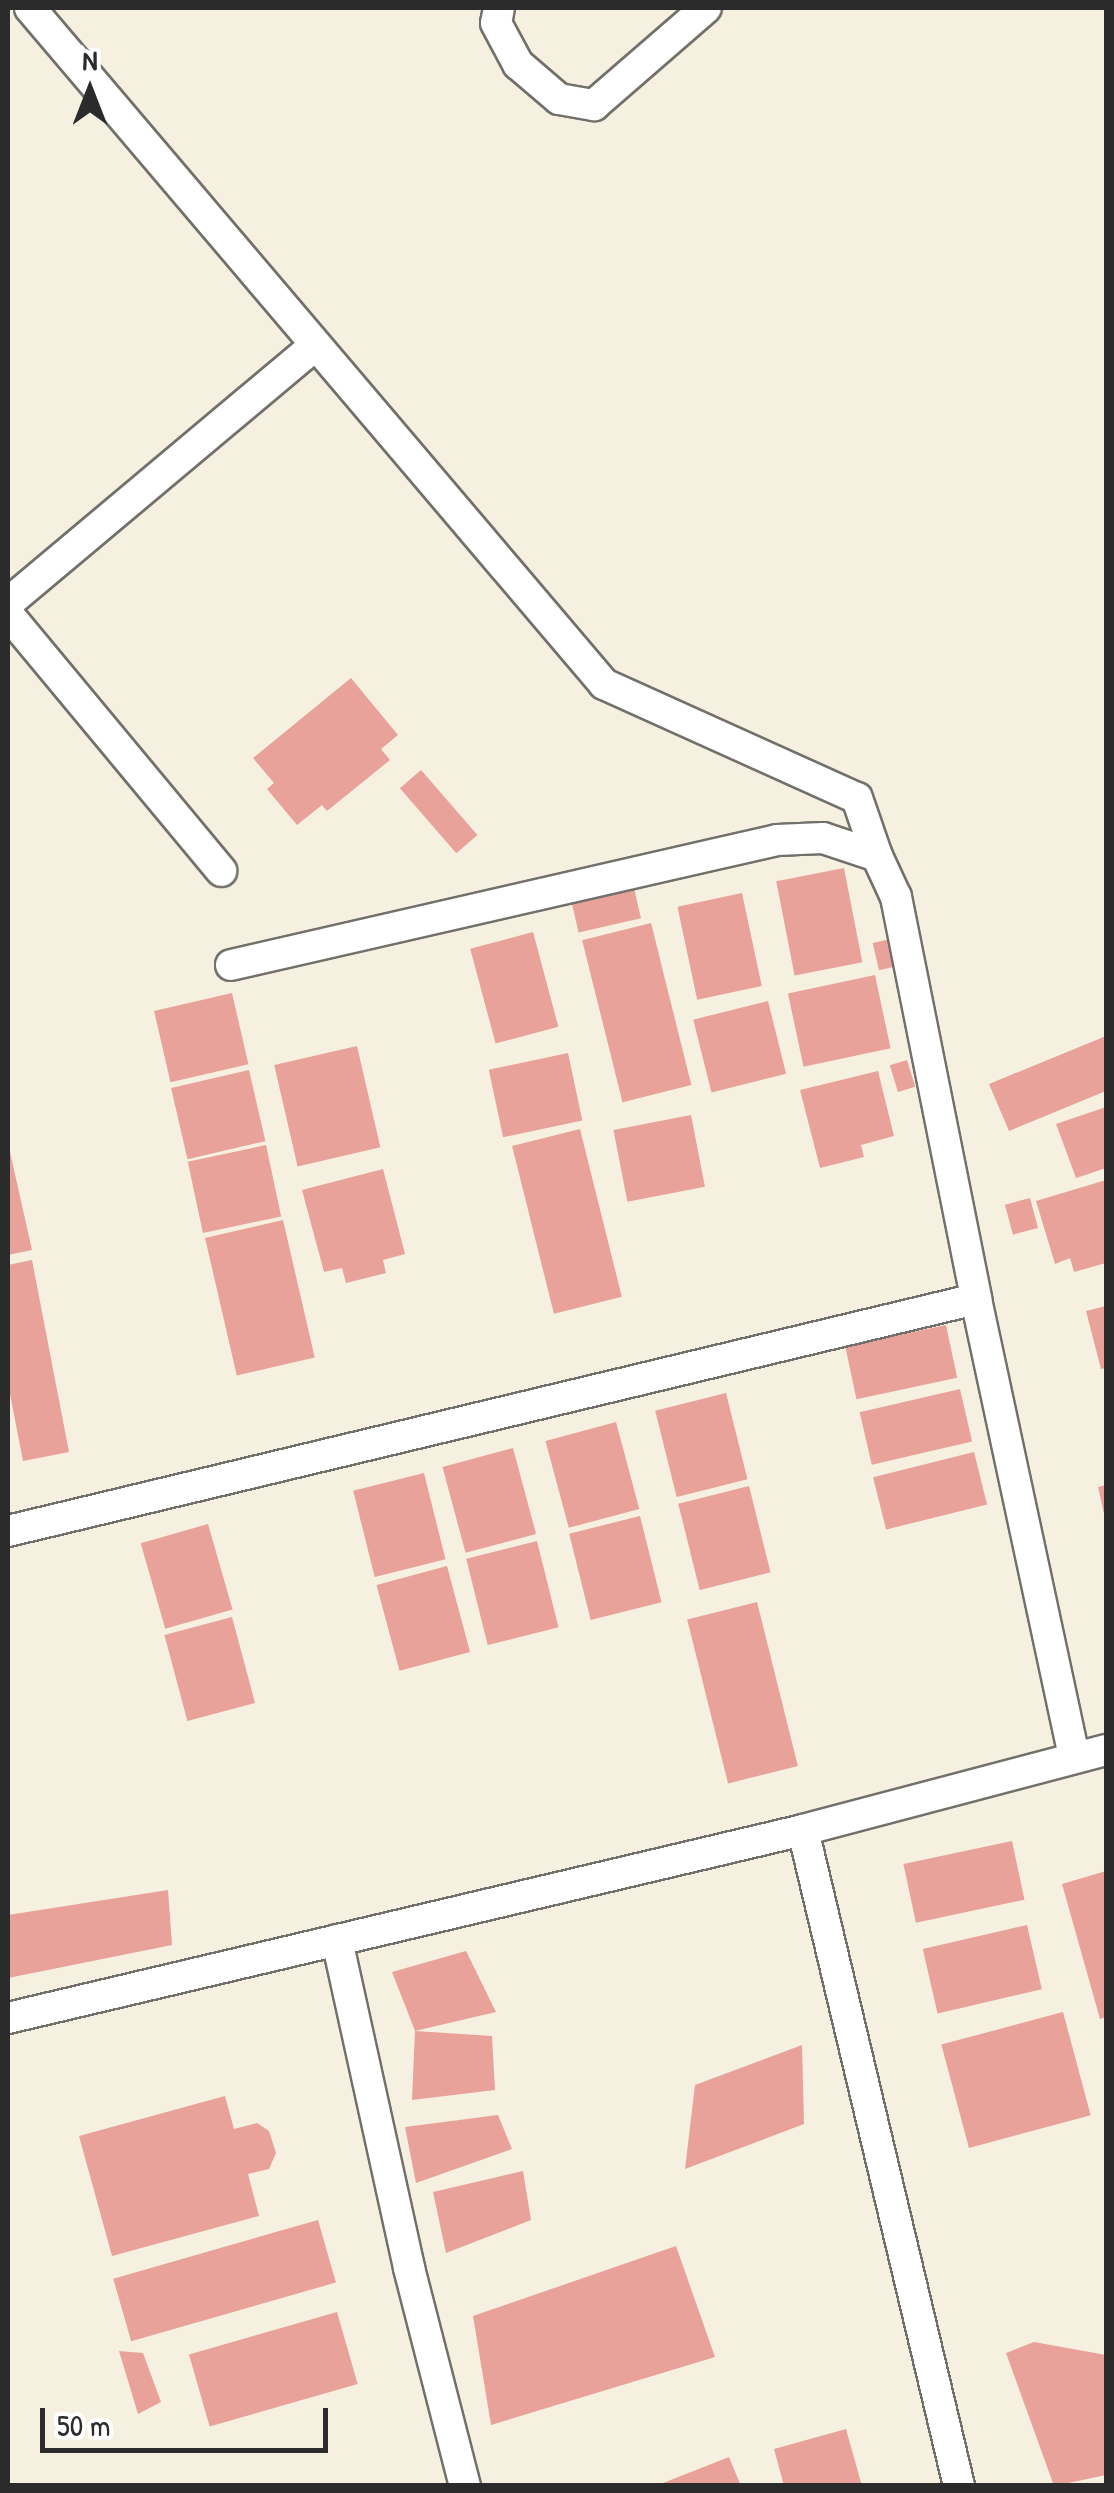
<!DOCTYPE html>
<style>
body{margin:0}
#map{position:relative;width:1114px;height:2493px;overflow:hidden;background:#f6f0e0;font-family:"Patrick Hand",sans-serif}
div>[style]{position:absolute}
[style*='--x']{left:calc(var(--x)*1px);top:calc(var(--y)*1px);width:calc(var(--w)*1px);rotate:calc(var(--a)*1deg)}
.building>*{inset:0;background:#e8a29a;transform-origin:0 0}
.roads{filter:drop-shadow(2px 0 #72706a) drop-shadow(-2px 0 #72706a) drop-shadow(0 2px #72706a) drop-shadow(0 -2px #72706a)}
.minor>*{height:30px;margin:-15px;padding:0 15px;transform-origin:15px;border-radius:15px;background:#fff}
span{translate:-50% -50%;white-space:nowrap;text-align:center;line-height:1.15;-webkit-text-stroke:8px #fff;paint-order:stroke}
.frame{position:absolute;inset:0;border:10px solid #2b2b2b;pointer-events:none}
.north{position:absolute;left:40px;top:40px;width:100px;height:100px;-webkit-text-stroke:8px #fff;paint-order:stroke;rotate:0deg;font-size:28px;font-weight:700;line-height:40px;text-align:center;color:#2b2b2b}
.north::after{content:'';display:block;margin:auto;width:35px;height:45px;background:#2b2b2b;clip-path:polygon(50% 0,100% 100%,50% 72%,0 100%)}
.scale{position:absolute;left:40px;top:2408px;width:288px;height:45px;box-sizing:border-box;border:5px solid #2b2b2b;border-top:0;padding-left:12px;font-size:30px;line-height:35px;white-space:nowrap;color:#2b2b2b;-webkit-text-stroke:8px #fff;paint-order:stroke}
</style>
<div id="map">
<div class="building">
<div style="clip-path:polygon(351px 678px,398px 735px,381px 749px,390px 760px,327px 811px,322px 805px,297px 825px,267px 789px,274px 783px,253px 758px)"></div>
<div style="left:421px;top:770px;width:86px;height:28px;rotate:49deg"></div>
<div style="left:844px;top:868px;width:96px;height:69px;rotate:79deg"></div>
<div style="left:634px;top:888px;width:31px;height:64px;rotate:77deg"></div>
<div style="left:742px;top:893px;width:95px;height:66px;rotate:78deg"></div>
<div style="left:651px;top:923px;width:167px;height:71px;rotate:76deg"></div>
<div style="left:533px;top:932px;width:98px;height:65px;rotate:75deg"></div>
<div style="left:899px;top:937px;width:28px;height:27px;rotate:77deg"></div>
<div style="left:875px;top:975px;width:75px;height:89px;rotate:78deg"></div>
<div style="left:232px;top:993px;width:73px;height:80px;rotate:77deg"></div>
<div style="left:768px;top:1001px;width:75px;height:77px;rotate:76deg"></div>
<div style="clip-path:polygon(1106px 1036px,1106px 1091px,1009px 1131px,989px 1084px)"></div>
<div style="left:357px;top:1046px;width:104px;height:85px;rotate:77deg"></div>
<div style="left:568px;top:1053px;width:69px;height:81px;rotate:78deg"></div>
<div style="left:907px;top:1060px;width:28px;height:18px;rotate:73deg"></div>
<div style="left:249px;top:1070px;width:73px;height:80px;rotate:77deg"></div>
<div style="clip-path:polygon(878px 1071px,894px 1136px,861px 1145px,864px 1157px,820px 1168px,800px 1090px)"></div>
<div style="clip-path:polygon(1106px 1107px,1106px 1168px,1076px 1178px,1056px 1124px)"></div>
<div style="left:691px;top:1115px;width:73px;height:79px;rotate:79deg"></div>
<div style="left:580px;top:1129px;width:173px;height:70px;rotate:76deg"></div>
<div style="clip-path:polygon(8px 1143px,32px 1250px,8px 1255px)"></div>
<div style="left:266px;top:1145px;width:73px;height:80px;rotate:78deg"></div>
<div style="clip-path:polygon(383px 1169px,405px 1254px,383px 1260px,386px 1273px,346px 1283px,342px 1268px,324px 1272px,302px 1190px)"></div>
<div style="clip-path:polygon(1106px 1180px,1106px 1263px,1074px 1272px,1070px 1258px,1055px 1264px,1036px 1201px)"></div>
<div style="left:1030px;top:1198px;width:31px;height:26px;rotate:75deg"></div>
<div style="left:283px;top:1220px;width:141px;height:80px;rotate:77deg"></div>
<div style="clip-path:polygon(32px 1260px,69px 1452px,23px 1461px,8px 1384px,8px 1265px)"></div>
<div style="clip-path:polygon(1106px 1306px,1106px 1368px,1101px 1369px,1086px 1311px)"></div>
<div style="left:946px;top:1325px;width:54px;height:103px;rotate:78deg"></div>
<div style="left:960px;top:1389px;width:54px;height:103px;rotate:77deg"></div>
<div style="left:726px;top:1393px;width:89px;height:73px;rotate:76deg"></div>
<div style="left:616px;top:1422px;width:90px;height:73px;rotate:75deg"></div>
<div style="left:513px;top:1448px;width:89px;height:73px;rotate:75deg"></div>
<div style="left:974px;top:1452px;width:54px;height:104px;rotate:76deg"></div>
<div style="left:424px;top:1473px;width:89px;height:73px;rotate:76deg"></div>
<div style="clip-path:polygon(1106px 1485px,1106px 1518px,1105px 1518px,1098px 1487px)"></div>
<div style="left:749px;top:1486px;width:89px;height:73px;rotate:76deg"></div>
<div style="left:640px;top:1516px;width:89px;height:73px;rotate:76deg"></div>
<div style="left:208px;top:1524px;width:89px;height:70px;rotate:74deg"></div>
<div style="left:537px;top:1541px;width:89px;height:73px;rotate:76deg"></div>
<div style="left:447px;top:1566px;width:89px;height:73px;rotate:75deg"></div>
<div style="left:757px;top:1602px;width:169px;height:72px;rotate:76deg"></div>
<div style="left:232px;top:1617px;width:89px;height:70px;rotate:75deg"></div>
<div style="left:1012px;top:1841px;width:60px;height:111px;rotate:78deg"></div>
<div style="clip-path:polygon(1106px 1871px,1106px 2017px,1100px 2019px,1062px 1884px)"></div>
<div style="clip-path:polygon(168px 1890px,172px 1945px,8px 1978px,8px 1915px)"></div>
<div style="left:1027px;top:1925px;width:66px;height:107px;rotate:77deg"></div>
<div style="clip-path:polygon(466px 1951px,496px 2012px,415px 2031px,392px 1972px)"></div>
<div style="left:1063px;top:2012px;width:107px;height:126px;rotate:75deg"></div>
<div style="clip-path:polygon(415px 2031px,492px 2036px,495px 2090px,412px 2100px)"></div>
<div style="clip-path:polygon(802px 2045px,804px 2124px,685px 2169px,695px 2085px)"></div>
<div style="clip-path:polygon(225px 2096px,234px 2129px,257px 2123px,269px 2131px,276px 2153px,269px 2169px,248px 2174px,259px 2216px,112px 2256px,79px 2136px)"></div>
<div style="clip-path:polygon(498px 2115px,512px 2149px,416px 2183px,405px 2127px)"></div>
<div style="clip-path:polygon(523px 2171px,531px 2220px,446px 2253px,433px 2192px)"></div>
<div style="left:318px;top:2220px;width:65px;height:213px;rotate:74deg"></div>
<div style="clip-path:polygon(676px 2246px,715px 2357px,491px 2425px,473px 2316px)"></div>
<div style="left:337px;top:2312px;width:75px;height:154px;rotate:74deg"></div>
<div style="clip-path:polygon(1034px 2342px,1106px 2355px,1106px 2475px,1054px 2486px,1006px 2353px)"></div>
<div style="clip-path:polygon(119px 2351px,143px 2353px,161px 2402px,138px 2414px)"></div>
<div style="clip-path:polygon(846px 2429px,862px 2486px,784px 2486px,774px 2449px)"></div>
<div style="clip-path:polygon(729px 2457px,741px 2486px,658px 2486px,658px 2485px)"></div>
</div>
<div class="roads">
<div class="minor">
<div style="--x:30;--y:8;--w:887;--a:49.66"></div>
<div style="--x:604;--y:684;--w:277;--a:24.3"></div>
<div style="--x:857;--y:798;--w:61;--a:71"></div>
<div style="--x:499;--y:8;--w:15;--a:101"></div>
<div style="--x:496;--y:23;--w:47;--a:61.8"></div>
<div style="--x:518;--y:64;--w:54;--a:40.5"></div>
<div style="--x:559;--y:99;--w:36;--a:10"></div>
<div style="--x:594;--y:105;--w:148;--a:-40.9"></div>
<div style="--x:8;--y:603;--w:400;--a:-40"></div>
<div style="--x:8;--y:614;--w:334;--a:50.3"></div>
<div style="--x:231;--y:965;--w:560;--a:-12.89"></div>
<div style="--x:777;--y:840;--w:46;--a:-2.5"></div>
<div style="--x:823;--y:838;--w:57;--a:18.4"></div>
<div style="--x:877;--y:856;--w:45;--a:65.1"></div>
<div style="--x:896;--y:897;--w:410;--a:78.7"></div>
<div style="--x:8;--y:1531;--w:995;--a:-13.48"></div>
<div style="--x:976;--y:1299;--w:468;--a:77.9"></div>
<div style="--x:803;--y:1830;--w:674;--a:76.62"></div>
<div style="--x:337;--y:1940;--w:336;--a:77.6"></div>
<div style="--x:409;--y:2268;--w:225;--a:75.6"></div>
<div style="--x:8;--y:2018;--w:817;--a:-13.3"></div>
<div style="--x:803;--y:1830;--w:313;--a:-14.8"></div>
</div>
</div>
<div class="frame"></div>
<div class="north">N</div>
<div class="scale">50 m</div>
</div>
